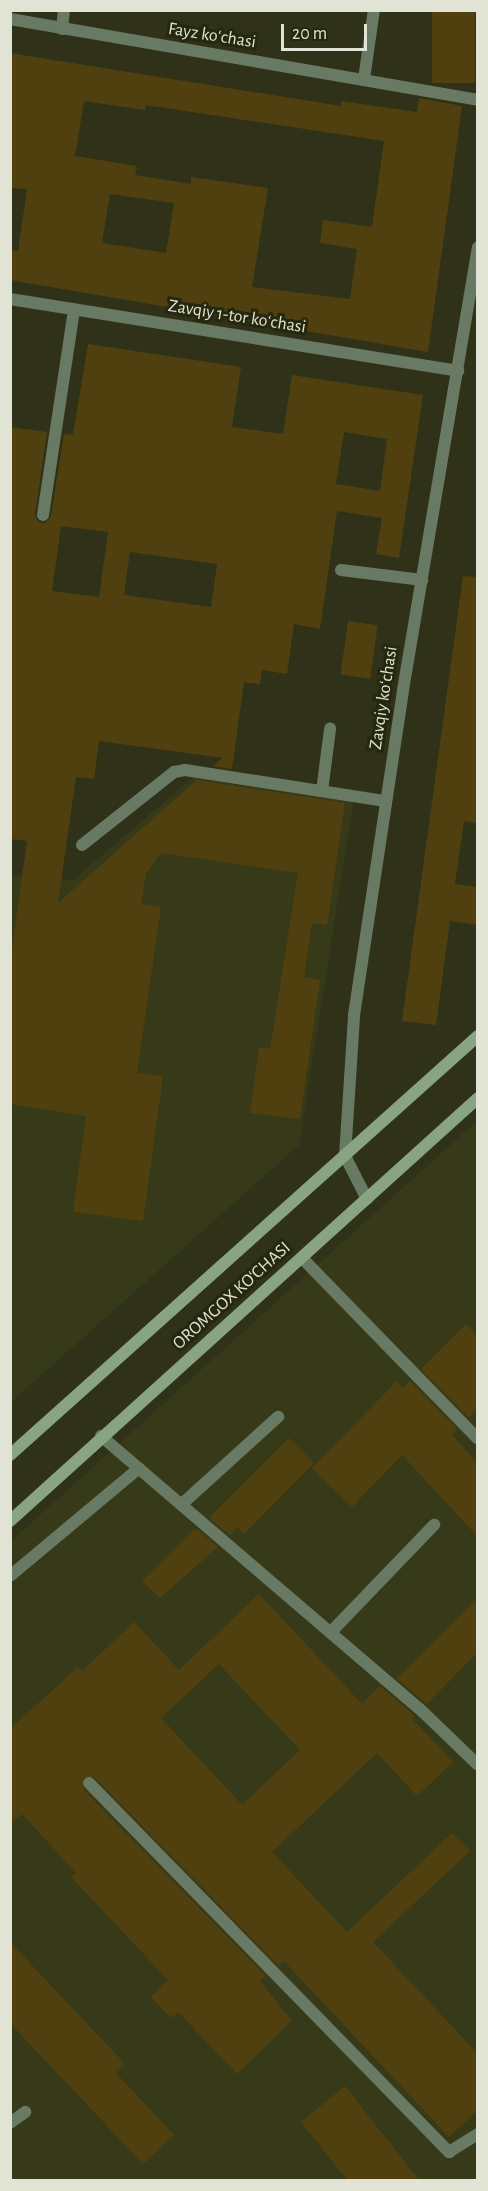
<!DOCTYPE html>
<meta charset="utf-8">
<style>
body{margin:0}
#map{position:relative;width:488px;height:2191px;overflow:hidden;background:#2f3218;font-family:"Alegreya Sans",sans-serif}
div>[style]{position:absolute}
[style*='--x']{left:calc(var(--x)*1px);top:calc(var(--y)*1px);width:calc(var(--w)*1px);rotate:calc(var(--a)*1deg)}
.built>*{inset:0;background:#373a19}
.building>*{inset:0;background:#50400f;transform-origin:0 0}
.lane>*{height:12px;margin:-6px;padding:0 6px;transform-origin:6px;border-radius:6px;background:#697a64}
.street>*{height:12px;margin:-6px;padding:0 6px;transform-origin:6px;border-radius:6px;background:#697a64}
.secondary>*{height:12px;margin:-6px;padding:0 6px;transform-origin:6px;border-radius:6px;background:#89a482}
span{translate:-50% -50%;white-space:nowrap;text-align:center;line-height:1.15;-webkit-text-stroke:6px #25280e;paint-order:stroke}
.street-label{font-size:18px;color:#e1e4d4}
.frame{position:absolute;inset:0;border:12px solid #e1e4d4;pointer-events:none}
.scale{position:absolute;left:281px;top:24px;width:86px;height:27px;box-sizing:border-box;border:3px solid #e1e4d4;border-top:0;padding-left:8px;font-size:18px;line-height:21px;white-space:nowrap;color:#e1e4d4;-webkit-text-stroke:4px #25280e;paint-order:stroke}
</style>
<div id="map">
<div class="built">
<div style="clip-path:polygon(197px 774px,354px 798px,299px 1145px,11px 1402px,10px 875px,73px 880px)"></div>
<div style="clip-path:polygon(477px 1121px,477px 2180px,11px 2180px,11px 1541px)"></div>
</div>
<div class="building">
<div style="left:432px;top:10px;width:43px;height:73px"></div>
<div style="clip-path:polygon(evenodd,10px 53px,341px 106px,341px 101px,417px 112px,419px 98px,462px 106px,428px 352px,10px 280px,10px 250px,18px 251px,27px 189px,10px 188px,10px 53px,84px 101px,145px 110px,146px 105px,384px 141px,372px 227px,323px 220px,320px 243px,357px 249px,350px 299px,252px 287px,268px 188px,191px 177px,191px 184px,135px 175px,137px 166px,75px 156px,84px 101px,10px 53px,110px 194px,174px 203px,166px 253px,102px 243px,110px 194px)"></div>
<div style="clip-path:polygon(evenodd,88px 344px,241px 367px,232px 427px,283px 434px,292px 375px,423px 395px,399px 558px,376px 554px,382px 518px,337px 511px,320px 629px,294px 624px,287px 674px,262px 670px,260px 684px,244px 682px,232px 769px,213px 766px,223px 758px,99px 741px,94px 779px,76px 777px,58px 903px,197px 780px,345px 803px,327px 925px,312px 923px,304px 977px,320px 980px,300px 1119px,250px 1113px,259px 1047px,270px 1049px,298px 873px,161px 853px,146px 873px,141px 904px,161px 907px,137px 1073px,163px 1076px,143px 1221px,73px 1212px,86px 1116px,10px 1104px,10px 963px,27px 841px,10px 839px,10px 427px,47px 432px,35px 514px,38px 522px,45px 523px,51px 516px,64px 434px,73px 435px,88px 344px,344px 432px,387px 439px,380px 491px,336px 484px,344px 432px,88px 344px,61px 526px,108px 532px,99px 597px,52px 591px,61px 526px,88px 344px,130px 552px,217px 564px,211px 607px,124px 595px,130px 552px)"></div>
<div style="clip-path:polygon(463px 576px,477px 577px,477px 823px,464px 821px,455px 884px,477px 887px,477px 925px,450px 921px,436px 1025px,402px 1021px)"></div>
<div style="left:348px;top:621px;width:30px;height:54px;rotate:8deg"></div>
<div style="clip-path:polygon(466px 1324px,477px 1336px,477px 1409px,469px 1418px,421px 1369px)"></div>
<div style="clip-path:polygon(397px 1381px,403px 1388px,410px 1381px,457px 1429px,452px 1435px,477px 1463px,477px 1536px,402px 1455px,352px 1507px,312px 1468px)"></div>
<div style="clip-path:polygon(289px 1438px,314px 1463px,244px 1534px,238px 1527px,230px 1535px,209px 1518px)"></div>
<div style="clip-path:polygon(193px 1530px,198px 1530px,218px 1547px,160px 1598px,142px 1581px)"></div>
<div style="clip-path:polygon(evenodd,259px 1594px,362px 1704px,380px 1686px,415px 1716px,412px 1719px,453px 1762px,417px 1796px,377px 1753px,272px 1852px,347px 1932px,452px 1833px,470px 1851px,373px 1942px,477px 2053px,477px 2111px,449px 2137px,284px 1961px,278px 1965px,94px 1777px,83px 1778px,83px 1789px,266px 1976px,260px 1981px,292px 2021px,237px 2074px,178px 2012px,171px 2018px,151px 1997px,168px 1980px,71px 1877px,76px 1873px,22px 1814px,10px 1824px,10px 1729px,78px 1667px,82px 1671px,134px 1622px,179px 1670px,259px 1594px,219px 1664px,300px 1750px,242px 1805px,161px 1718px,219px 1664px)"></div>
<div style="clip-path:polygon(477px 1598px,477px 1653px,427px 1704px,397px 1679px)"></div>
<div style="clip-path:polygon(10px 1942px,125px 2064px,116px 2073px,174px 2135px,143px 2164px,10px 2023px)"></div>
<div style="clip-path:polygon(345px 2086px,420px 2181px,348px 2181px,301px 2122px)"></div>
</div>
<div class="lane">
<div style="--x:302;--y:1258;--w:252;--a:45.8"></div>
<div style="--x:101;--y:1436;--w:424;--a:40.6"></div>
<div style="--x:423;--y:1712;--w:76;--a:43.9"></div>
<div style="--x:182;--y:1504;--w:130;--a:-42.2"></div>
<div style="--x:10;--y:1576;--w:168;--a:-39.9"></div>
<div style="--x:331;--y:1632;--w:149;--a:-46.1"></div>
<div style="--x:89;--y:1783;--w:516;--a:45.71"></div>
<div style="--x:449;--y:2152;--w:34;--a:-32"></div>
<div style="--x:10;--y:2123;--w:19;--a:-36"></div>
</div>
<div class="street">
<div style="--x:10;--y:19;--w:475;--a:9.8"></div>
<div style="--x:62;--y:29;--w:19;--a:-84"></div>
<div style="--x:364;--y:79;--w:70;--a:-81.8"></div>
<div style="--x:10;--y:299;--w:454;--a:9.1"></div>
<div style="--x:43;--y:515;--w:208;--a:-81.4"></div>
<div style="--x:341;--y:570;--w:82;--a:7"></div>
<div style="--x:322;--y:791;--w:63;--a:-82.6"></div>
<div style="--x:82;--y:845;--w:117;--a:-38.4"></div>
<div style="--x:174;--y:772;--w:11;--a:-10"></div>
<div style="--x:185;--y:770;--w:203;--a:8.8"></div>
<div style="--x:367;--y:1199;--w:48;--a:-117.1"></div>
<div style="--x:345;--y:1156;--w:141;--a:-86.3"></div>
<div style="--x:354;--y:1015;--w:329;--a:-81.4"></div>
<div style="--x:403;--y:690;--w:449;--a:-80.4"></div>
</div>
<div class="secondary">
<div style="--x:10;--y:1455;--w:628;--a:-41.84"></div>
<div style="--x:10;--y:1521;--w:631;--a:-42.11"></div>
</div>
<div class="street-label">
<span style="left:212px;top:36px;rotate:9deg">Fayz koʻchasi</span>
<span style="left:237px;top:317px;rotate:9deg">Zavqiy 1-tor koʻchasi</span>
<span style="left:384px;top:698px;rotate:-81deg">Zavqiy koʻchasi</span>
<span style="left:232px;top:1296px;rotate:-42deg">OROMGOX KO‘CHASI</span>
</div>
<div class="frame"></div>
<div class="scale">20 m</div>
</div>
